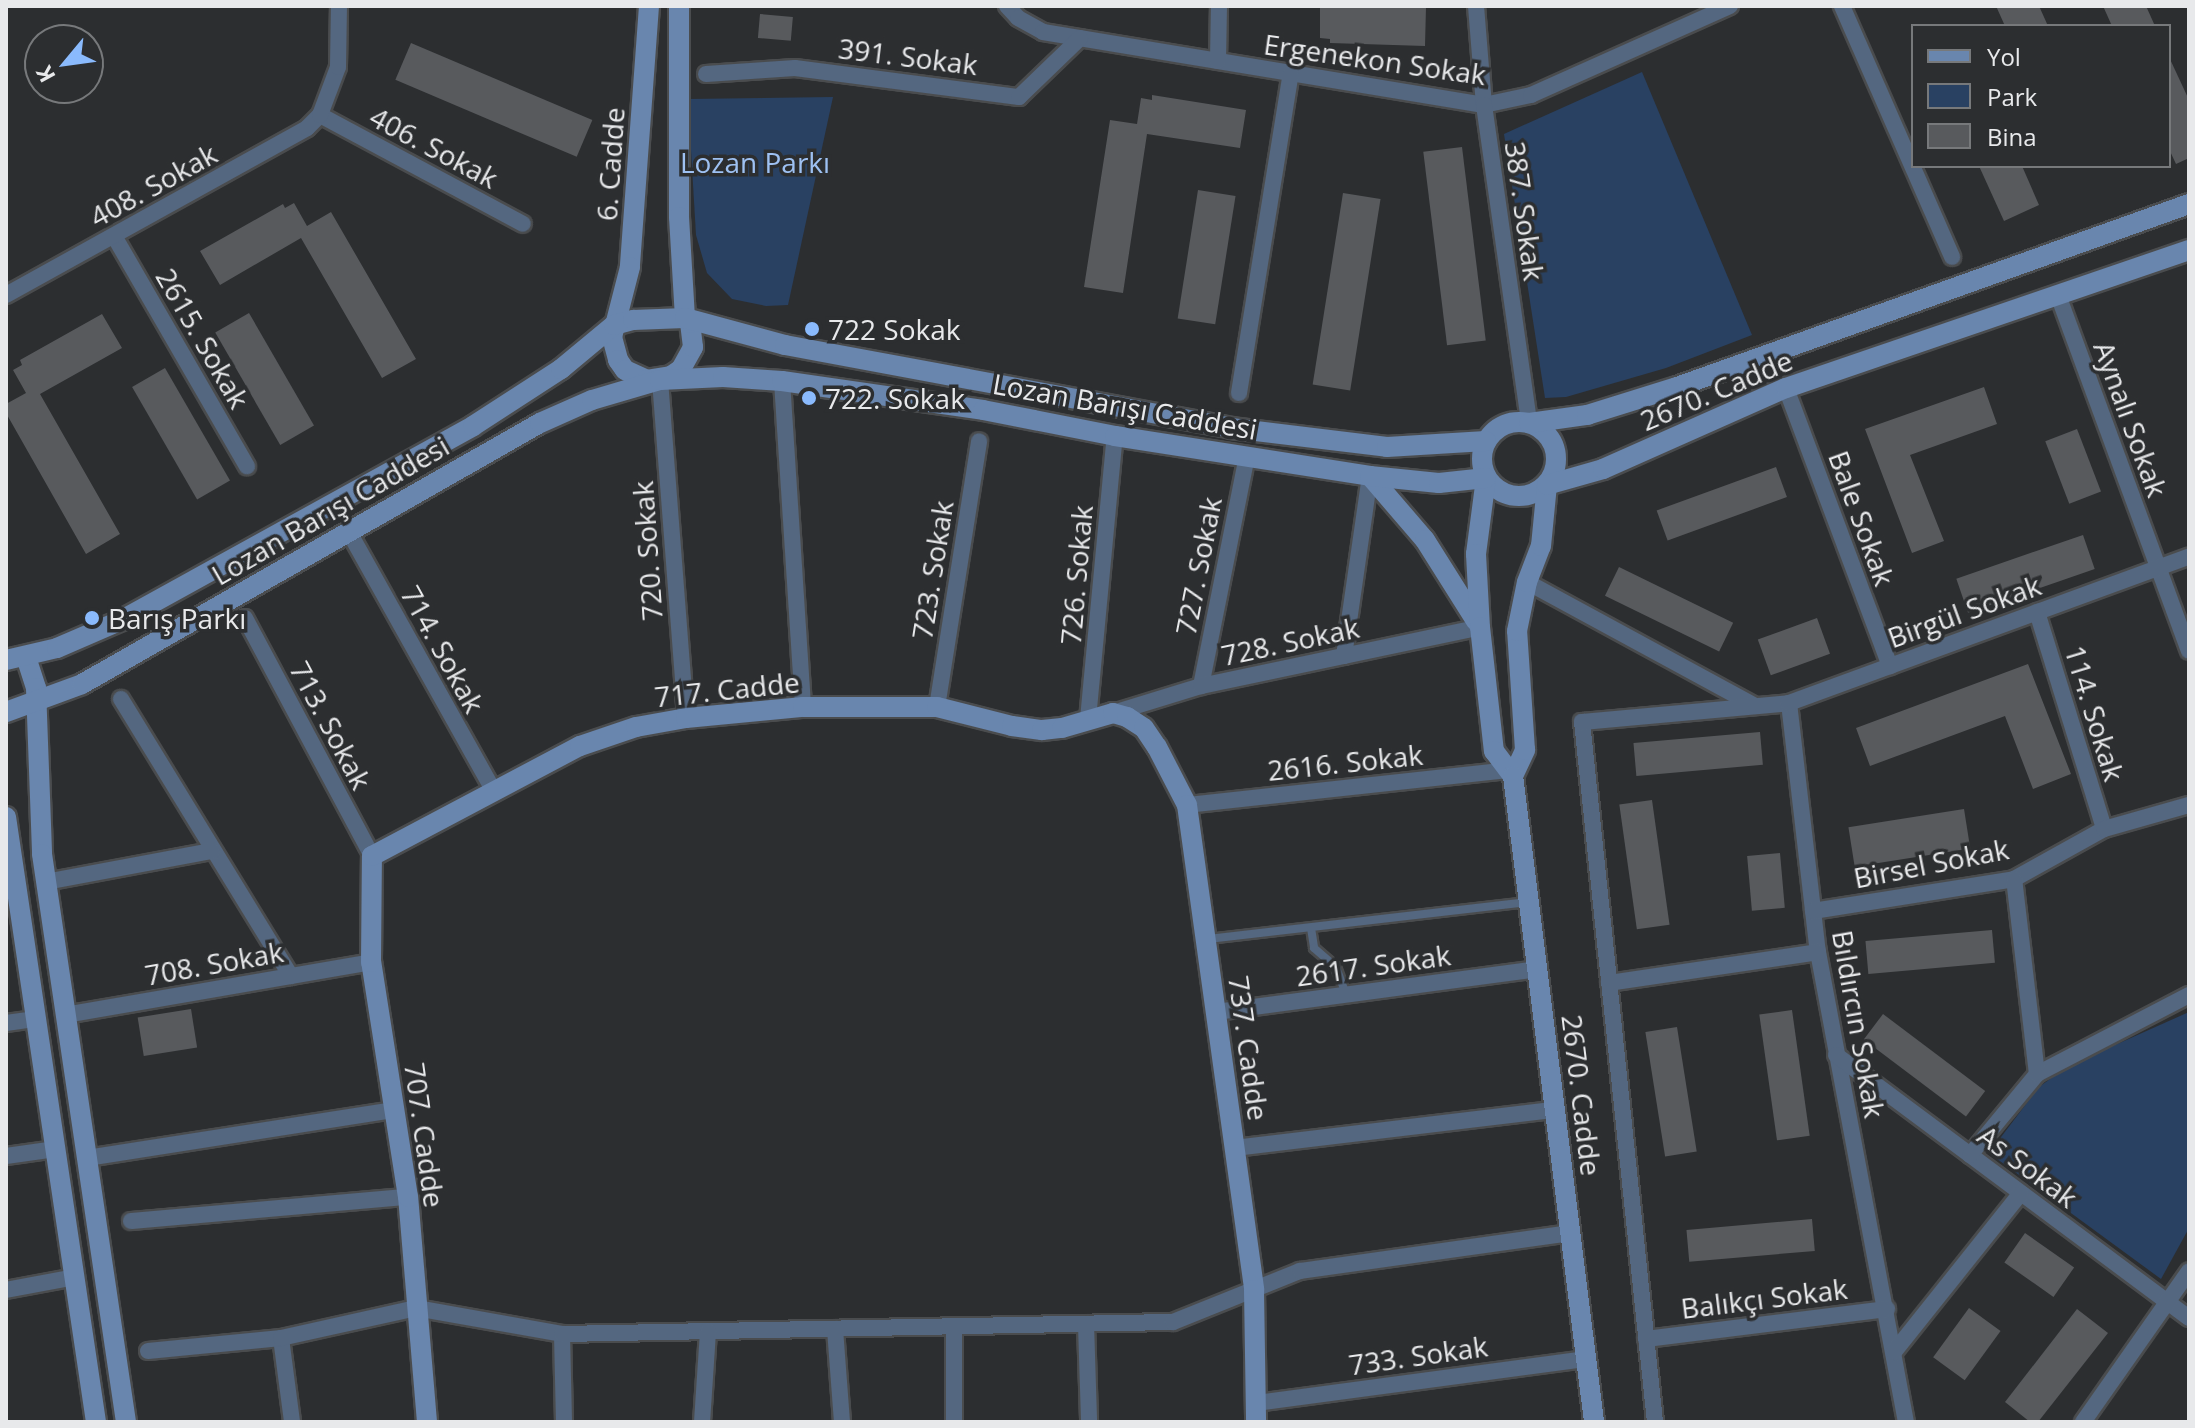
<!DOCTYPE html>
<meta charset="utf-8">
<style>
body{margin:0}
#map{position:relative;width:2195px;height:1428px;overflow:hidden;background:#2c2e30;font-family:"Open Sans",sans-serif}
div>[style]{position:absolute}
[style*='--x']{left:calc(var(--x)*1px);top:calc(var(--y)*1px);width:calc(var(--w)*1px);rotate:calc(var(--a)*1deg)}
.green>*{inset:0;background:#294162}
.building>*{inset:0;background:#585a5d;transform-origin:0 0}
.roads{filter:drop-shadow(2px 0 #4a4c4e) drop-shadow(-2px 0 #4a4c4e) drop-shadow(0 2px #4a4c4e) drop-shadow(0 -2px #4a4c4e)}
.lane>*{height:8px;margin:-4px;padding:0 4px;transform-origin:4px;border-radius:4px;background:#546780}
.street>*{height:16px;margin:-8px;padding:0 8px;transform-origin:8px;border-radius:8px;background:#546780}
.secondary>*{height:20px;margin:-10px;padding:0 10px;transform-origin:10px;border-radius:10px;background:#6986ae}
.secondary>.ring{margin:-10px;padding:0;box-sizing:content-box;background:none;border:20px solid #6986ae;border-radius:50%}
.dots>*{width:22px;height:22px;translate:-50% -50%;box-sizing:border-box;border:4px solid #2c2e30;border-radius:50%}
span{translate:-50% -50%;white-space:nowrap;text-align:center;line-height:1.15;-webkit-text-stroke:7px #2c2e30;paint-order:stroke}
.street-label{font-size:28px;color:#e8e9eb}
.park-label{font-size:28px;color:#9ec1f2}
.poi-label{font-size:28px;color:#e8e9eb}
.left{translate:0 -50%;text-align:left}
.frame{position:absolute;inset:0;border:8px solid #e8e9eb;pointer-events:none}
.legend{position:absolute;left:1911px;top:24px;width:260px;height:144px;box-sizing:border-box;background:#2c2e30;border:2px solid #77797b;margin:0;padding:10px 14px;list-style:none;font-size:24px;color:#e8e9eb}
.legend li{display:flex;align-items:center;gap:16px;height:40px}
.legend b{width:40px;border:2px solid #77797b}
.north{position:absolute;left:24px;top:24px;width:80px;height:80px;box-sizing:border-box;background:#2c2e30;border:2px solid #77797b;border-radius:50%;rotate:241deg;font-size:22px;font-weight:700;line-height:32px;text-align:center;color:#e8e9eb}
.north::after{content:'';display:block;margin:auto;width:28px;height:36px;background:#8abafc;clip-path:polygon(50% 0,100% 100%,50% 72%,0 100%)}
</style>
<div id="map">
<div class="green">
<div style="clip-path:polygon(1642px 72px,1752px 335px,1666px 368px,1566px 397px,1545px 398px,1504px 134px)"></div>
<div style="clip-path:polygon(833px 97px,788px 305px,766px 306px,732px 299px,707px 273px,696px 235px,688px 99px)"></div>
<div style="clip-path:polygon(2189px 1012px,2189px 1228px,2161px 1279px,1989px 1153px,2039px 1087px,2068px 1066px)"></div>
</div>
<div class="building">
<div style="clip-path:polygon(1320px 6px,1426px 7px,1425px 46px,1330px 43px,1330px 39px,1320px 38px)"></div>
<div style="clip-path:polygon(1996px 6px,2039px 6px,2048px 26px,2005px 26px)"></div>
<div style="clip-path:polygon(2103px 6px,2146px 6px,2155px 26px,2112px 26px)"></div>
<div style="left:760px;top:14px;width:33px;height:24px;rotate:5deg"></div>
<div style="left:411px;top:43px;width:197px;height:40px;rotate:23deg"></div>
<div style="clip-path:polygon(2169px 57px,2189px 100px,2189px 158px,2176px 164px,2169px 149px)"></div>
<div style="clip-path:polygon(1152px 95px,1246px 110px,1240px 148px,1147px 134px,1123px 293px,1084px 287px,1110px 120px,1137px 124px,1141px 98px,1152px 100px)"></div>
<div style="left:1462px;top:147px;width:195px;height:39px;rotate:83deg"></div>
<div style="clip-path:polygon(1979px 166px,2022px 166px,2039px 205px,2004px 221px)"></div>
<div style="left:1198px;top:190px;width:38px;height:130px;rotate:9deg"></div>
<div style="left:1343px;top:193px;width:38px;height:194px;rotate:9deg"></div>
<div style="clip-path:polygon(294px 203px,307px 226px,331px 212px,416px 359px,382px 378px,301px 238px,220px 285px,200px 251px,283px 204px,285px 208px)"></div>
<div style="left:249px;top:313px;width:130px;height:39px;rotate:60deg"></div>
<div style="clip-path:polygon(102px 314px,122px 348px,40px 394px,120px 534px,86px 554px,6px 413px,6px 404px,26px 393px,13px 370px,22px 365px,20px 360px)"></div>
<div style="left:165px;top:368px;width:130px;height:38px;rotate:60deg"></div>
<div style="clip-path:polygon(1984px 387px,1997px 424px,1910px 455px,1944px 541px,1912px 553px,1865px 429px)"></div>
<div style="left:2077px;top:429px;width:67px;height:34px;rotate:69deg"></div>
<div style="left:1776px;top:467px;width:32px;height:127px;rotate:70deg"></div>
<div style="left:2083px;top:535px;width:36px;height:134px;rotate:71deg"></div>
<div style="left:1619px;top:567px;width:127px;height:32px;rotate:26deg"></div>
<div style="left:1817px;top:618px;width:38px;height:63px;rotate:70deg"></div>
<div style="clip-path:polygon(2028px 664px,2071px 774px,2033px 789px,2005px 716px,1870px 766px,1856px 728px)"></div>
<div style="left:1760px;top:732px;width:33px;height:127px;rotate:85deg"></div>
<div style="left:1652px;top:800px;width:126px;height:33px;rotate:82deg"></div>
<div style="left:1964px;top:809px;width:40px;height:117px;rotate:81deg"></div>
<div style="left:1780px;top:853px;width:55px;height:33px;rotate:85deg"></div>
<div style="left:1992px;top:930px;width:33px;height:127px;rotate:85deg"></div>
<div style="left:191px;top:1009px;width:39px;height:54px;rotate:81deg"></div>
<div style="left:1792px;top:1010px;width:127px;height:33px;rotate:82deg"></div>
<div style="left:1883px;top:1014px;width:128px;height:32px;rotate:37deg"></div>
<div style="left:1677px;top:1027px;width:126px;height:32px;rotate:81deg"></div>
<div style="left:1812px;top:1219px;width:32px;height:126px;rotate:85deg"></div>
<div style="left:2025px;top:1233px;width:60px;height:36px;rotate:35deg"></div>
<div style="left:1969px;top:1308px;width:39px;height:61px;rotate:36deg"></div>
<div style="clip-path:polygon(2077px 1309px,2108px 1333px,2038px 1422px,2030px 1422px,2005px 1402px)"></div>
</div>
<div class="roads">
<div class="lane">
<div style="--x:1311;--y:928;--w:20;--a:81"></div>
<div style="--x:1314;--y:948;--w:29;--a:41"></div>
<div style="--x:1336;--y:967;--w:29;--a:70"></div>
<div style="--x:1208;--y:939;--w:322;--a:-6.6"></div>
</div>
<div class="street">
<div style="--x:1007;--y:6;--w:16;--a:47"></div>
<div style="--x:1018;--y:18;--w:29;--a:29"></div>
<div style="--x:1043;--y:32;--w:447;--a:9.4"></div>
<div style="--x:1484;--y:105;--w:48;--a:-12"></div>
<div style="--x:1531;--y:95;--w:218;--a:-24.1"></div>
<div style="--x:1476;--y:6;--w:99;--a:85.4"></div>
<div style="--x:1484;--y:105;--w:321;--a:81.9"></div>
<div style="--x:1842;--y:6;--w:274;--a:66.3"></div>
<div style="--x:1218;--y:61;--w:55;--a:-89"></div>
<div style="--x:706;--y:74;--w:89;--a:-3.9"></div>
<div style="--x:795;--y:68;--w:226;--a:7.4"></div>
<div style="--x:1019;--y:97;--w:85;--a:-44"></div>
<div style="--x:320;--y:115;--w:230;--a:28.2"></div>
<div style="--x:114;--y:236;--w:266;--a:60"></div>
<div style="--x:6;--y:295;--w:344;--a:-29"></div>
<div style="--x:307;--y:128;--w:18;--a:-45"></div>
<div style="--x:320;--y:115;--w:51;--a:-69.4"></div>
<div style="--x:338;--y:67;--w:61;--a:-89.1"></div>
<div style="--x:2058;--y:295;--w:379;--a:69.8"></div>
<div style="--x:660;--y:380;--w:339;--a:85.6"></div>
<div style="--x:782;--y:381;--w:327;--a:86.3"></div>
<div style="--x:1786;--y:388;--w:297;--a:69.5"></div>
<div style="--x:1239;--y:393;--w:324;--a:-80.8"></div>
<div style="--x:349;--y:532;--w:295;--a:60.8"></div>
<div style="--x:1527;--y:582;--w:258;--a:28.5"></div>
<div style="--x:2037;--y:612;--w:227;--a:72.8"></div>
<div style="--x:245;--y:618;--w:270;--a:61.9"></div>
<div style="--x:1344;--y:656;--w:182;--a:-81.8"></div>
<div style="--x:1201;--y:686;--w:235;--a:-78.7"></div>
<div style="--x:121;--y:699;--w:325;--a:58.5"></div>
<div style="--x:1789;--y:703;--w:251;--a:83.4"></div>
<div style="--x:1818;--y:952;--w:478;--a:79.4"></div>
<div style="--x:937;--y:707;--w:269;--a:-81"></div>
<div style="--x:1113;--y:713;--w:92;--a:-17.1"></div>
<div style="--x:1201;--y:686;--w:285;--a:-11.9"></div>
<div style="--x:1088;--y:719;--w:284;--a:-84.6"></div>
<div style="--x:1187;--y:805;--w:324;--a:-6.2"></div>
<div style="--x:46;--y:882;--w:169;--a:-10.6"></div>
<div style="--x:1813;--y:911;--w:204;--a:-9"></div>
<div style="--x:2014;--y:879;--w:103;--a:-29.1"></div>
<div style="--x:2104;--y:829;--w:88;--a:-15.8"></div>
<div style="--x:1609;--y:983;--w:211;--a:-8.4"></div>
<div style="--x:1216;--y:1012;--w:325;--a:-7.6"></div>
<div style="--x:65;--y:1015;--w:311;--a:-9.8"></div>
<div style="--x:6;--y:1023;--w:30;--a:-8"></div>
<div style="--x:1836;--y:1055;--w:440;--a:36.7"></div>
<div style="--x:2037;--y:1074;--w:171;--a:-27.5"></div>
<div style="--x:1234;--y:1148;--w:323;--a:-6.8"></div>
<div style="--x:1970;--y:1155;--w:105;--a:-50.4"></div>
<div style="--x:2037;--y:1074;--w:196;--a:-96.7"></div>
<div style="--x:6;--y:1156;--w:50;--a:-8"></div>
<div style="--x:87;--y:1158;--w:311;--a:-8.9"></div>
<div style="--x:131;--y:1221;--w:278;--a:-5"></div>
<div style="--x:6;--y:1290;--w:70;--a:-10.7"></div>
<div style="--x:1086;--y:1324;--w:98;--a:88.2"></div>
<div style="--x:835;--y:1329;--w:93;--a:85.7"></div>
<div style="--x:562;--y:1334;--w:88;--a:88.7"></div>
<div style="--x:281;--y:1338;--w:85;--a:82.5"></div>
<div style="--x:1646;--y:1339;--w:243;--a:-7.1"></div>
<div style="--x:148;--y:1351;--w:134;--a:-5.6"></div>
<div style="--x:281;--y:1338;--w:138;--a:-12.5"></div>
<div style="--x:416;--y:1308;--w:148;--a:10.1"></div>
<div style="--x:562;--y:1334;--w:611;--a:-1.13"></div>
<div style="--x:1173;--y:1322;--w:137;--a:-21.9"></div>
<div style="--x:1300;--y:1271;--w:274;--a:-8"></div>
<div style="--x:1894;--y:1352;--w:203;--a:-51.4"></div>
<div style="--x:1256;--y:1403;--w:333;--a:-7.6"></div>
<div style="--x:702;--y:1422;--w:91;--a:-86.2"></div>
<div style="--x:954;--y:1422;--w:96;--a:-90"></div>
<div style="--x:1655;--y:1422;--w:704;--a:-95.95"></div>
<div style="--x:1582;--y:722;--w:208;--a:-5.2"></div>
<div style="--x:1789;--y:703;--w:426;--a:-20.1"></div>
<div style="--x:2083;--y:1422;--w:184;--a:-54.9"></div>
</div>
<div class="secondary">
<div style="--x:649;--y:6;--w:262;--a:94.2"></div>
<div style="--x:630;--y:267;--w:72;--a:104.4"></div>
<div style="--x:612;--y:337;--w:24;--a:75"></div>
<div style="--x:618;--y:360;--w:12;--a:55"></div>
<div style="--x:625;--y:370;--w:24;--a:24"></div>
<div style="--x:647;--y:380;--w:24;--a:-9"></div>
<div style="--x:671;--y:376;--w:12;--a:-35"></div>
<div style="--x:681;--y:369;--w:25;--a:-61"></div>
<div style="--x:693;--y:347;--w:24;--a:-97"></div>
<div style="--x:690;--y:323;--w:7;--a:-135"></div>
<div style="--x:679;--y:6;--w:211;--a:90"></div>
<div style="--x:679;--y:217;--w:101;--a:86.6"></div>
<div class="ring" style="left:1482px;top:422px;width:54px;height:54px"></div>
<div style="--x:1529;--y:423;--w:59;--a:-7.9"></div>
<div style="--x:1587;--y:415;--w:94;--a:-17.3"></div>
<div style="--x:1677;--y:387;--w:544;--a:-19.67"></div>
<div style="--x:1370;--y:476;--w:84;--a:49.3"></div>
<div style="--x:1425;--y:540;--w:96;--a:57.8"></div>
<div style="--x:1486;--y:478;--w:77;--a:97.5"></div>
<div style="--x:1476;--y:554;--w:73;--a:86.9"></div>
<div style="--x:1480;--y:627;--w:125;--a:83.6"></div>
<div style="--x:1494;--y:751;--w:31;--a:53"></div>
<div style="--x:1513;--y:776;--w:29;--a:-65"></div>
<div style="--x:1525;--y:750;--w:119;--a:-93.8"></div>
<div style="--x:1517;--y:631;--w:50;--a:-78.5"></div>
<div style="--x:1527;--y:582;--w:39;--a:-69"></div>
<div style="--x:1541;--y:546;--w:61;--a:-84.4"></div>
<div style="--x:1547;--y:485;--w:58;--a:-15.9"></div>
<div style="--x:1603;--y:469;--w:200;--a:-23.9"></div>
<div style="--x:1786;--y:388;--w:426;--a:-18.9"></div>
<div style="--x:26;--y:657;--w:33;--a:72"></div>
<div style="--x:36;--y:688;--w:166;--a:87.9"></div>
<div style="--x:42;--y:854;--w:574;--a:81.59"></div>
<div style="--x:6;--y:660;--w:52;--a:-13.2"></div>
<div style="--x:57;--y:648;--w:71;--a:-23.3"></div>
<div style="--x:122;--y:620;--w:401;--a:-28.9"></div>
<div style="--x:473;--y:426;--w:105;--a:-32.9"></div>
<div style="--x:561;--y:369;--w:69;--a:-39.7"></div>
<div style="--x:614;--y:325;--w:20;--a:-15"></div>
<div style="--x:633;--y:320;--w:52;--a:-2.2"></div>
<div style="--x:685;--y:318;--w:104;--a:15.1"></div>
<div style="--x:785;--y:345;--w:454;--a:10.5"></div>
<div style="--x:1231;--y:428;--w:157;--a:6.9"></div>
<div style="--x:1387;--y:447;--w:99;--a:-3.5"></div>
<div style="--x:6;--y:712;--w:81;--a:-20.2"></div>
<div style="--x:82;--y:684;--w:527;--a:-29.68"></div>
<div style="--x:540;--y:423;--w:57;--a:-23.9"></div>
<div style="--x:592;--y:400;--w:71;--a:-16.4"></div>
<div style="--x:660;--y:380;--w:63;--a:-2.7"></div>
<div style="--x:723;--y:377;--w:59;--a:3.9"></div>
<div style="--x:782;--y:381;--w:203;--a:8.2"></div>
<div style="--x:983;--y:410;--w:135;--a:11.1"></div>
<div style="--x:1115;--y:436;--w:258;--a:8.9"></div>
<div style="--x:1370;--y:476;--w:69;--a:5.8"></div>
<div style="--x:1439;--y:483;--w:47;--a:-6.1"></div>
<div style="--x:1513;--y:776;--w:651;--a:82.85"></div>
<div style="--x:6;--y:817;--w:612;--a:81.54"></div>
<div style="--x:427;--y:1422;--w:226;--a:-94.8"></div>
<div style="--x:408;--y:1197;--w:238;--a:-98.9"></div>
<div style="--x:371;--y:962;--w:106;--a:-89.5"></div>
<div style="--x:372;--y:856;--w:235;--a:-27.9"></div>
<div style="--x:580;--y:746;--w:59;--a:-18.7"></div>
<div style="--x:636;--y:727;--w:51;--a:-10.2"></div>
<div style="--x:686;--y:718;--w:118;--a:-5.4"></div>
<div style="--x:803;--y:707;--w:134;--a:0"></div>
<div style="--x:937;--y:707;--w:77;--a:14.2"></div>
<div style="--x:1012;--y:726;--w:30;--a:8"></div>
<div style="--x:1042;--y:730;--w:20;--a:-6"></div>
<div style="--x:1062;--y:728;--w:53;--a:-16.4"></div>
<div style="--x:1113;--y:713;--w:15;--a:16"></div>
<div style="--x:1127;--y:717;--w:20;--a:33"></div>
<div style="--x:1144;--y:728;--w:23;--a:56"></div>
<div style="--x:1157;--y:747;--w:65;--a:62.7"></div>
<div style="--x:1187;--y:805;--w:490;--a:82.1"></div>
<div style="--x:1254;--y:1290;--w:132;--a:89.1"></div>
</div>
</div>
<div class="dots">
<div style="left:812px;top:329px;background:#8abafc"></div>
<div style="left:809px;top:398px;background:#8abafc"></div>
<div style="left:92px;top:618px;background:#8abafc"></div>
</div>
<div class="street-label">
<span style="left:908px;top:56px;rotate:7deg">391. Sokak</span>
<span style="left:1375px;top:59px;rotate:8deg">Ergenekon Sokak</span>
<span style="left:434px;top:147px;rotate:28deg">406. Sokak</span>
<span style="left:610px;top:164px;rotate:-86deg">6. Cadde</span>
<span style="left:153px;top:185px;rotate:-29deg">408. Sokak</span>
<span style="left:1525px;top:211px;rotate:82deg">387. Sokak</span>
<span style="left:203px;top:338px;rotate:60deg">2615. Sokak</span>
<span style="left:1716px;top:390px;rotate:-23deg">2670. Cadde</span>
<span style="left:1125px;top:406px;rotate:10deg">Lozan Barışı Caddesi</span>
<span style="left:2131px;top:419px;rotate:70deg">Aynalı Sokak</span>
<span style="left:330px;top:510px;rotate:-30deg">Lozan Barışı Caddesi</span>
<span style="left:1862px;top:518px;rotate:70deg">Bale Sokak</span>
<span style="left:647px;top:551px;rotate:-94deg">720. Sokak</span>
<span style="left:1198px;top:566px;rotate:-79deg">727. Sokak</span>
<span style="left:932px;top:570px;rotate:-81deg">723. Sokak</span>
<span style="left:1076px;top:575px;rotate:-85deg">726. Sokak</span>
<span style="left:1964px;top:611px;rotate:-20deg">Birgül Sokak</span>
<span style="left:1290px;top:641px;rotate:-12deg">728. Sokak</span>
<span style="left:443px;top:649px;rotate:61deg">714. Sokak</span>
<span style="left:727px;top:689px;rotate:-6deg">717. Cadde</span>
<span style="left:2095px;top:713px;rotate:73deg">114. Sokak</span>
<span style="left:331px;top:725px;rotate:62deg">713. Sokak</span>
<span style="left:1345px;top:762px;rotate:-6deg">2616. Sokak</span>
<span style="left:1931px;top:863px;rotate:-11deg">Birsel Sokak</span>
<span style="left:214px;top:963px;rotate:-10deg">708. Sokak</span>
<span style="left:1373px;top:965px;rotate:-8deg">2617. Sokak</span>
<span style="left:1859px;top:1024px;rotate:80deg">Bıldırcın Sokak</span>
<span style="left:1249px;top:1048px;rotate:82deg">737. Cadde</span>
<span style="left:1582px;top:1095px;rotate:83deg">2670. Cadde</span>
<span style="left:425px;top:1135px;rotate:82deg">707. Cadde</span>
<span style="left:2028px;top:1166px;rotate:37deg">As Sokak</span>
<span style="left:1764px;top:1298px;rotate:-7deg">Balıkçı Sokak</span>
<span style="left:1418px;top:1355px;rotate:-8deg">733. Sokak</span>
</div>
<div class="park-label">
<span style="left:755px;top:162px">Lozan Parkı</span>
</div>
<div class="poi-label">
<span class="left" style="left:828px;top:329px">722 Sokak</span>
<span class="left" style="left:825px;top:398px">722. Sokak</span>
<span class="left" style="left:108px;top:618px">Barış Parkı</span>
</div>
<div class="frame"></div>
<ul class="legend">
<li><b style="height:10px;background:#6986ae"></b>Yol</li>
<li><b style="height:22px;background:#294162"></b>Park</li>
<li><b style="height:22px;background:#585a5d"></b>Bina</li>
</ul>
<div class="north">K</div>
</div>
